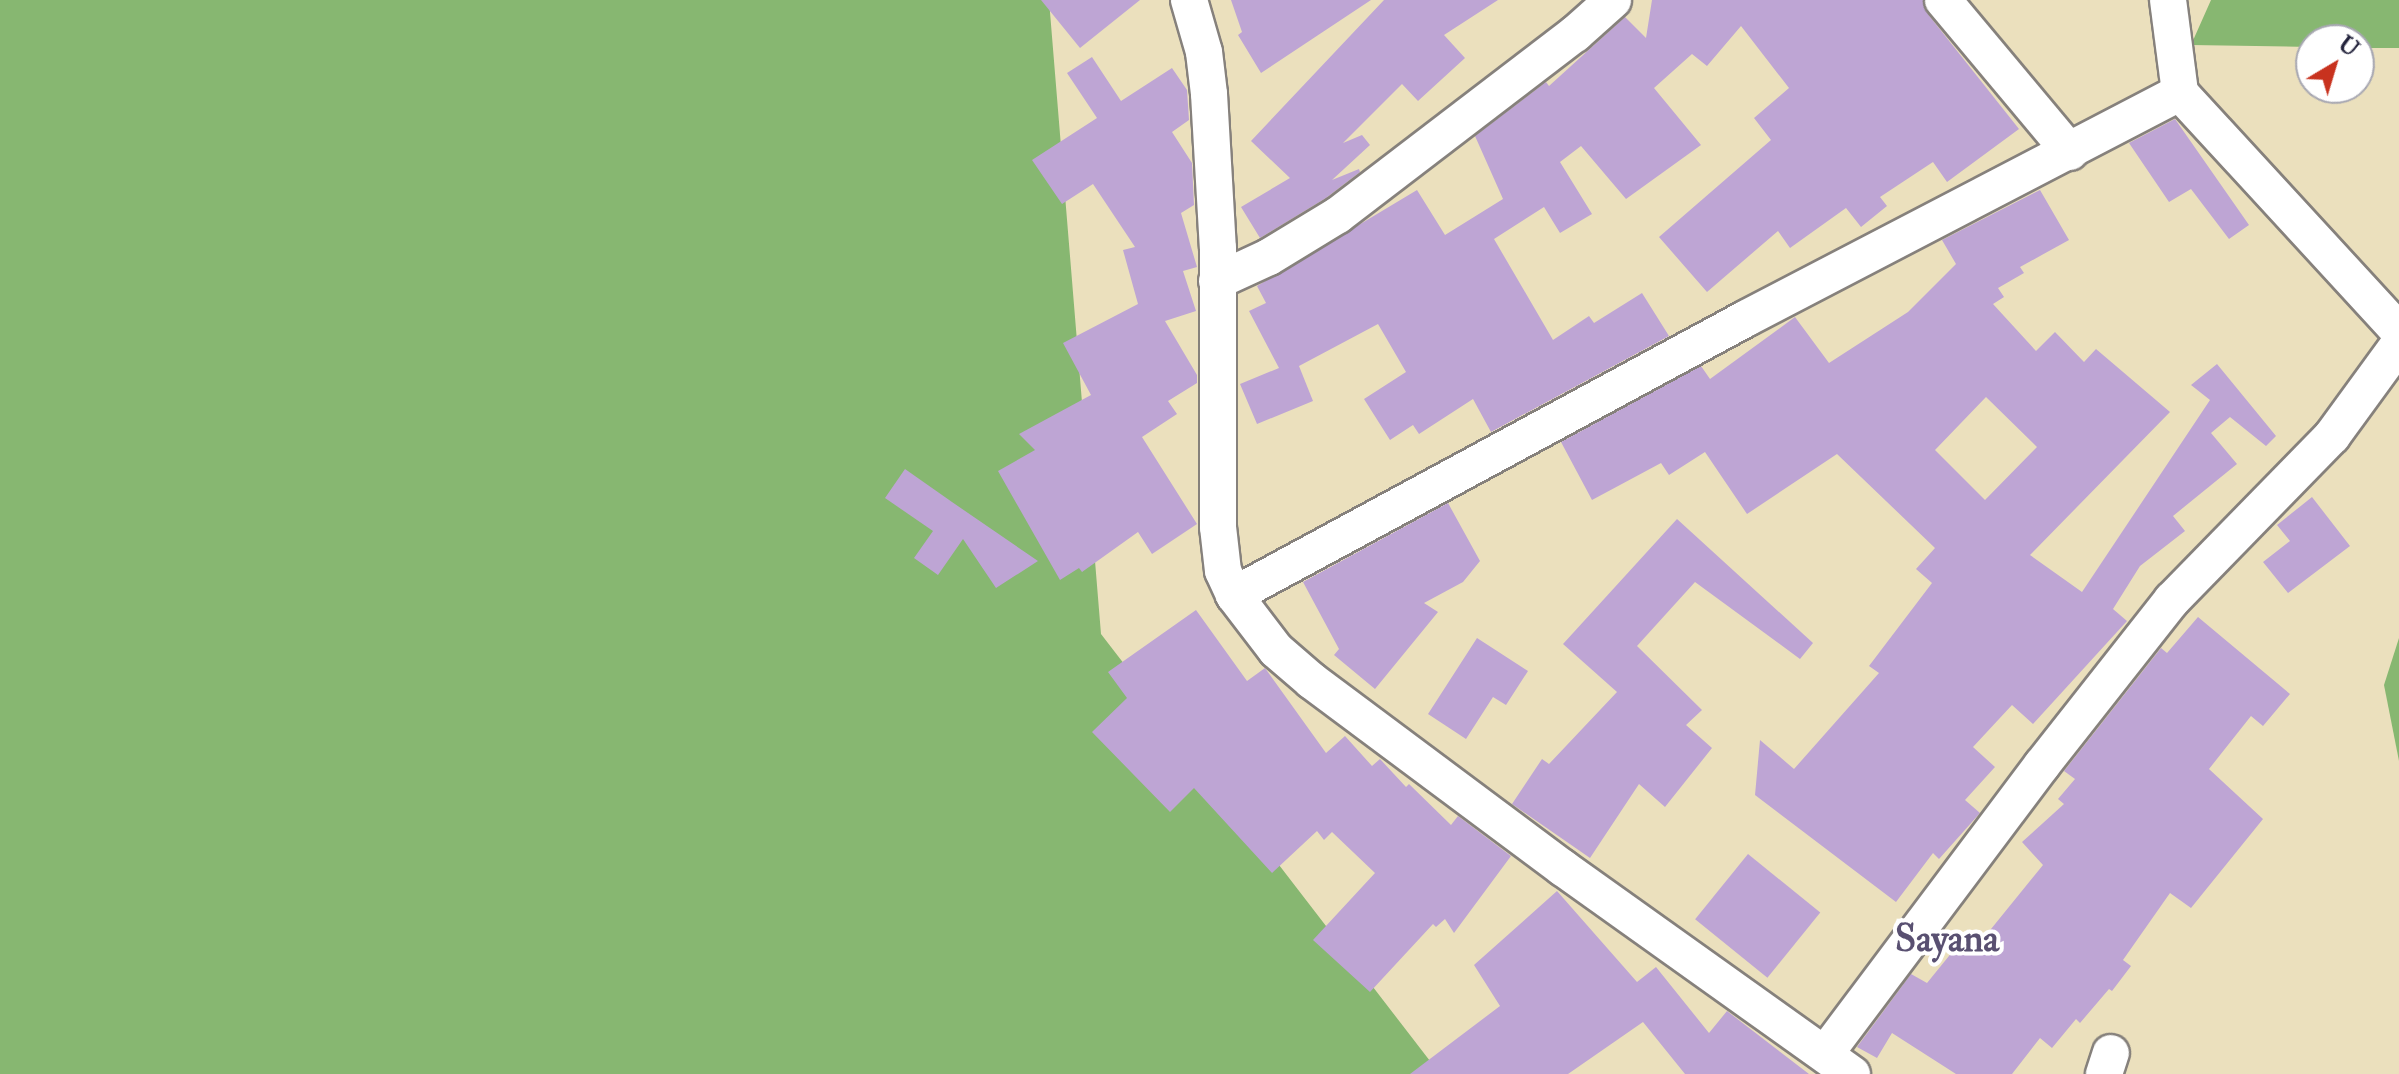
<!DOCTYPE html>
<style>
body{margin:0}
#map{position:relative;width:2399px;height:1074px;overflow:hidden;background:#ebe0bd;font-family:"IM FELL Double Pica",serif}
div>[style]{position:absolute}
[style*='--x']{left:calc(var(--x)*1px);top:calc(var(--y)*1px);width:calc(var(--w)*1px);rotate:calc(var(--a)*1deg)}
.forest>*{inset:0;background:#87b771}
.building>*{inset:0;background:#bea5d4;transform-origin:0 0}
.roads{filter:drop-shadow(2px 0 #86817c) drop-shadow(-2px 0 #86817c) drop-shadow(0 2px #86817c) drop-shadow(0 -2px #86817c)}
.minor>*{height:36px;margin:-18px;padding:0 18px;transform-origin:18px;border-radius:18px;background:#fff}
span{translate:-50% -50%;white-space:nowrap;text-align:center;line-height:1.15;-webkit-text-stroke:8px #fff;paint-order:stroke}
.quarter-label{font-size:38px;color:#595071;font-weight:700}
.north{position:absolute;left:2295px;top:24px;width:80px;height:80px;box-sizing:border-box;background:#fff;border:2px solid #a7a7b1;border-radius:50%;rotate:38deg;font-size:22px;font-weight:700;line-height:32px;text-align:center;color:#22223b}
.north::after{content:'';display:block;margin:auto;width:28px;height:36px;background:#c8321e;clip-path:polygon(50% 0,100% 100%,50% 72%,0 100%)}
</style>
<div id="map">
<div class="forest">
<div style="clip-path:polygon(0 0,1049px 0,1101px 634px,1440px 1074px,0 1074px)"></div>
<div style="clip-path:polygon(2211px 0,2399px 0,2399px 48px,2359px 48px,2359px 40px,2311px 40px,2311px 47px,2191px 45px)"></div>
<div style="clip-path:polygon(2399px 638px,2399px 761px,2384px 685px)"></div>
</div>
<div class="building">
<div style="clip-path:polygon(1041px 0,1140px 0,1080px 48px)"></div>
<div style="clip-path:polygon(1231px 0,1371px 0,1261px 73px,1238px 35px,1242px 32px)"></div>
<div style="clip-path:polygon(1384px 0,1498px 0,1444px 35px,1465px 58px,1418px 101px,1402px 84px,1343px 143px,1362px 135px,1370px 145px,1332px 180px,1359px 169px,1360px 172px,1326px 198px,1260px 238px,1241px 207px,1290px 178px,1251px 141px)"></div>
<div style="clip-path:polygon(1652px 0,1923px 0,1927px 13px,2019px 129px,1947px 182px,1933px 162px,1880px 197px,1887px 206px,1861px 227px,1846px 208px,1790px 248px,1778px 231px,1707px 292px,1659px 237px,1771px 140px,1754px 118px,1789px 88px,1741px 26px,1707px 66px,1692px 54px,1654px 88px,1701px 145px,1626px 199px,1581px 146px,1560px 162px,1592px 214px,1560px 233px,1544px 207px,1494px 239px,1553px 340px,1589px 316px,1594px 323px,1642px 293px,1669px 336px,1491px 432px,1473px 399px,1419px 434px,1413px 425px,1390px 440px,1364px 399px,1406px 372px,1378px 324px,1299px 366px,1313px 401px,1257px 424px,1240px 384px,1279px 368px,1249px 311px,1266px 303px,1257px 286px,1417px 190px,1445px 235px,1503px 199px,1475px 136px,1546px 82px,1549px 86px,1625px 17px,1646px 38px)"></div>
<div style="clip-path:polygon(1092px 57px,1121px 101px,1172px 68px,1187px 90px,1189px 120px,1172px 132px,1192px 163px,1194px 205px,1181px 213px,1197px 267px,1183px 271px,1196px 311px,1165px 321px,1197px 375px,1197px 383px,1168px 401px,1177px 414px,1142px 437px,1197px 524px,1152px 554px,1138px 532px,1082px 572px,1079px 568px,1060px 580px,998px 471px,1035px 450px,1019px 434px,1091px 395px,1063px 343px,1138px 304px,1123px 250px,1135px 247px,1093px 184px,1062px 204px,1032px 160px,1097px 118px,1067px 73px)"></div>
<div style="clip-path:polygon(2175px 119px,2249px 225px,2229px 239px,2191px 189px,2169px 202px,2129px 143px)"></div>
<div style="clip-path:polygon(evenodd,2040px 190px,2069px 240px,2020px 267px,2024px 273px,1998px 288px,2004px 297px,1993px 304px,2036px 351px,2055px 332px,2084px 362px,2096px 349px,2170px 412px,2030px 555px,2082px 592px,2210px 400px,2191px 385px,2217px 364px,2276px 436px,2266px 446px,2230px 417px,2211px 433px,2237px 464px,2173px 516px,2185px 531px,2140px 566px,2113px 609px,2127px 621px,2033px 724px,2012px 705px,1973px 747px,1995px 767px,1965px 800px,1980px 813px,1939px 859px,1933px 853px,1896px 902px,1755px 795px,1760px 740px,1794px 769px,1879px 673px,1869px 666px,1932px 583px,1916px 569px,1935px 548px,1837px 454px,1747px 514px,1705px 452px,1669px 475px,1661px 463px,1592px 500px,1561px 442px,1701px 366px,1710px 379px,1795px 317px,1829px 363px,1908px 312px,1956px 264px,1942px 240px,2040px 190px,1986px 397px,2037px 447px,1985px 500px,1935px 450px,1986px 397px)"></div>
<div style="clip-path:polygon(905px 469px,952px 502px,1038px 561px,996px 588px,963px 539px,938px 575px,914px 558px,933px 531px,885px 498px)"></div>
<div style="clip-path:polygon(2312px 497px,2350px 546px,2288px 593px,2263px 562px,2290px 541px,2277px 525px)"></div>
<div style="clip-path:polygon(1448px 503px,1480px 561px,1463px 582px,1424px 603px,1438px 612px,1375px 689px,1334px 655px,1339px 649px,1303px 582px)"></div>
<div style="clip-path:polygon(1677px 519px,1813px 643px,1800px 659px,1695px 582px,1637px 646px,1702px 710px,1686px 725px,1712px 748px,1665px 807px,1639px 784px,1590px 858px,1512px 804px,1542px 759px,1549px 764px,1617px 692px,1563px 644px)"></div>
<div style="clip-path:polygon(1196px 610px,1247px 681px,1265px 668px,1326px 753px,1345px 736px,1372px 766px,1380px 759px,1406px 787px,1409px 784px,1451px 825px,1458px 816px,1511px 856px,1454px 933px,1445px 919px,1436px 927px,1433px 924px,1370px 992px,1313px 940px,1375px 873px,1332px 832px,1324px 840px,1317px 831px,1272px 873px,1194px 788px,1170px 812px,1092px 732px,1127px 698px,1108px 672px)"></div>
<div style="clip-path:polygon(2198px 617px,2290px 694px,2263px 726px,2251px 716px,2209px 769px,2263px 819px,2191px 908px,2170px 893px,2123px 960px,2131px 966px,2112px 991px,2109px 989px,2080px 1023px,2076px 1019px,2052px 1048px,2040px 1038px,2012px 1074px,1956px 1074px,1892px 1033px,1877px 1058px,1857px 1047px,1911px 974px,1927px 983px,1962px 940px,1974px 950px,2043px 865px,2022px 842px,2064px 804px,2058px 799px,2075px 779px,2064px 771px,2161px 648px,2167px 653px)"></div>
<div style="clip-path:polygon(1477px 638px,1528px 671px,1506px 705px,1493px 697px,1466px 739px,1428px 714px)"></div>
<div style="left:1748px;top:854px;width:93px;height:84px;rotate:39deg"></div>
<div style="clip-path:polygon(1557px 891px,1637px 982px,1656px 967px,1709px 1033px,1727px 1011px,1809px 1074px,1685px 1074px,1643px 1022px,1568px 1074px,1410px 1074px,1500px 1006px,1474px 965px)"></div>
</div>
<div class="roads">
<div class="minor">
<div style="--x:1189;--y:0;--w:54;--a:73.9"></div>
<div style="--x:1204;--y:52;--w:42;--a:83.2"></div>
<div style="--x:1209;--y:94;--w:154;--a:86.7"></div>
<div style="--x:1218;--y:248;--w:279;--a:90"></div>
<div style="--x:1218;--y:527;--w:44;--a:83.5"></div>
<div style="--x:1223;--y:571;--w:26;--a:65"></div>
<div style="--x:1234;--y:595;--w:69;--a:52.6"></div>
<div style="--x:1276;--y:650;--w:48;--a:40.7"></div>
<div style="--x:1312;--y:681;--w:313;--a:36.7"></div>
<div style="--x:1563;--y:868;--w:355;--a:35.5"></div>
<div style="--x:1943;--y:0;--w:198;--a:50.1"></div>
<div style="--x:2168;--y:0;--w:94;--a:82.6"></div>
<div style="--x:1217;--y:281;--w:57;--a:-24.8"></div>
<div style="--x:1269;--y:257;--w:81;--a:-31.3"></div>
<div style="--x:1338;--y:215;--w:298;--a:-37.4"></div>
<div style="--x:1575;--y:34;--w:51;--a:-41.8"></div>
<div style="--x:1234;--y:595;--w:581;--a:-28.37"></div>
<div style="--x:1745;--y:319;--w:490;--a:-27.5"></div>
<div style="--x:2180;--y:93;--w:323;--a:47.4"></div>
<div style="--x:1825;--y:1054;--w:361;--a:-53.1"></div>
<div style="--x:2042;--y:765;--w:210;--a:-51.8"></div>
<div style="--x:2172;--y:600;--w:229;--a:-45.7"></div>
<div style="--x:2332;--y:436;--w:114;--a:-53.9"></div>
<div style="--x:2104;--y:1074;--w:22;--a:-72"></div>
</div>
</div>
<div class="quarter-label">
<span style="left:1947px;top:940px">Sayana</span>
</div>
<div class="north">U</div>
</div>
